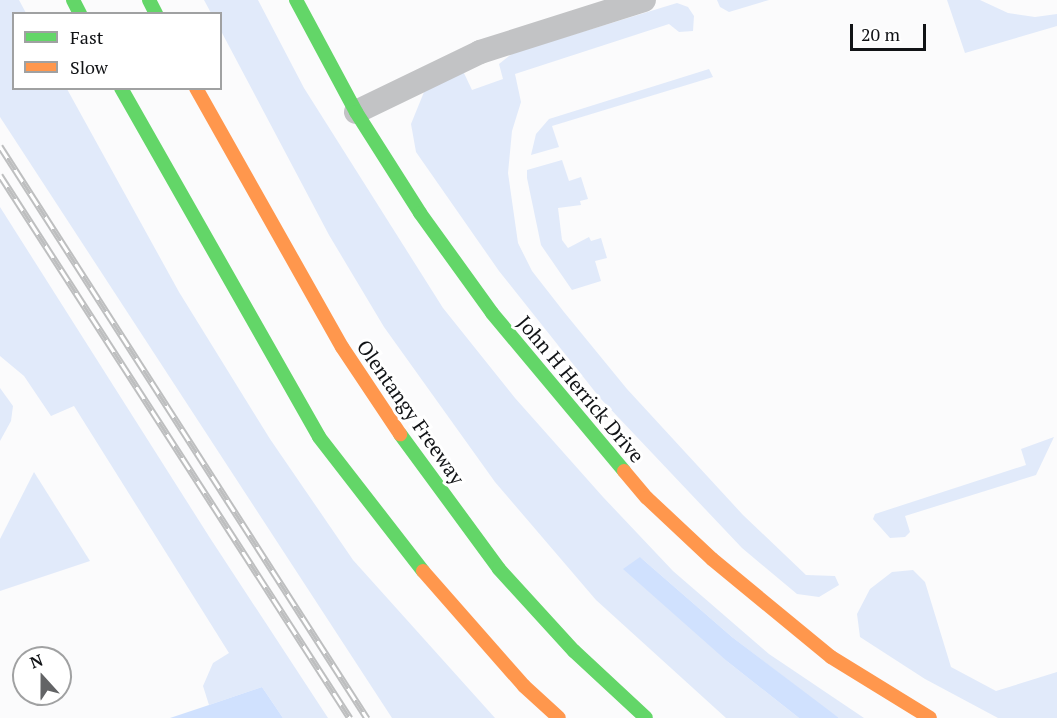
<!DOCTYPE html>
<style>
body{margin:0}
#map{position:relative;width:1057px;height:718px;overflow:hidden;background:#fbfbfc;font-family:"PT Serif",serif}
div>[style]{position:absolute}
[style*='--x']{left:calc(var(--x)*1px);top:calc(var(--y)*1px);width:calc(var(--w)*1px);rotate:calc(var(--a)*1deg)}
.green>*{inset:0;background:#e1eafa}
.forest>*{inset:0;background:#d0e1fe}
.street>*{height:24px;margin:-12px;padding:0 12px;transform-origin:12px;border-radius:12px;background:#c2c3c5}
.fast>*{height:14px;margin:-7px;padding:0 7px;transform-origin:7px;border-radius:7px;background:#63d668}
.slow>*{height:14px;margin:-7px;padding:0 7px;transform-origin:7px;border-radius:7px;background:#ff974d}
.rail>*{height:7px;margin-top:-3.5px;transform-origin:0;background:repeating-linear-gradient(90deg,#fff 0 14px,#bebfc0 0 28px);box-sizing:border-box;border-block:2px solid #bebfc0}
span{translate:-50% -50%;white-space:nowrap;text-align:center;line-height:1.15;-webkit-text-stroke:6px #fff;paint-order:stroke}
.street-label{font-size:20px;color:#111316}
.legend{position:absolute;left:12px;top:12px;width:210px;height:78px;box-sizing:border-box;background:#fff;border:2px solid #a0a1a2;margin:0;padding:8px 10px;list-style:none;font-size:18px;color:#111316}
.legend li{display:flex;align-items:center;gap:12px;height:30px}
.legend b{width:30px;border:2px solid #a0a1a2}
.north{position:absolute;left:12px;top:646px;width:60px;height:60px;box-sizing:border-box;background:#fff;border:2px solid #a0a1a2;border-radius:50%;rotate:339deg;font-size:16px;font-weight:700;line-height:24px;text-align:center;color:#111316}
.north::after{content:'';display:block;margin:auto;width:21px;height:27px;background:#636466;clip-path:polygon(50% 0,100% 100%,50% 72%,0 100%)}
.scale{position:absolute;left:850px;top:24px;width:76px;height:27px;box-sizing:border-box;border:3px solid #111316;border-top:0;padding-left:8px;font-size:18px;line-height:21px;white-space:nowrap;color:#111316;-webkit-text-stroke:4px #fff;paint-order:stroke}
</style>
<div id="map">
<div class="green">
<div style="clip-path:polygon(0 0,19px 0,26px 13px,14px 14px,14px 88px,67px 89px,179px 292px,270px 439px,353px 560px,495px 718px,392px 718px,0 117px)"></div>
<div style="clip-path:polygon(204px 0,258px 0,304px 88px,443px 308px,515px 398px,603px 497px,673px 571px,769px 654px,864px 718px,839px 718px,827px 710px,732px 637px,640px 557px,728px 662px,799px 718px,726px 718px,596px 600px,495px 482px,384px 327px,329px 235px,221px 31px,220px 14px,211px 13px)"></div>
<div style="clip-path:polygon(717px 0,769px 0,729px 12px,720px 7px)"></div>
<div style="clip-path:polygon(947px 0,980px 0,1008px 13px,1035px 17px,1057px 14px,1057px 26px,965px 53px)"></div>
<div style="clip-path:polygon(677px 3px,688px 7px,694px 16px,693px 31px,679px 32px,669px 24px,515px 74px,521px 102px,512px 131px,508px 173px,518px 243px,532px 271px,564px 312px,627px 389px,743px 515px,806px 575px,835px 576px,839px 585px,819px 597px,797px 594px,742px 548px,600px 398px,499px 271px,416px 152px,411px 124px,424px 92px,463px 71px,472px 90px,503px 79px,499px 64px,513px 53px)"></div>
<div style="clip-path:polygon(709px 69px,713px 77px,552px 126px,559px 147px,531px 155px,536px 134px,549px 119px)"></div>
<div style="clip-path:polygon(562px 160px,569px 181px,581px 177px,588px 199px,580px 201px,581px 205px,558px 208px,562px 240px,568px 248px,589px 237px,591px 241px,601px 238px,607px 258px,595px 261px,601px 281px,572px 290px,541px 245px,527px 178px,527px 170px)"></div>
<div style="clip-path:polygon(0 207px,210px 538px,328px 718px,283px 718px,262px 687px,209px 705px,203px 686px,213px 663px,229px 653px,74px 406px,51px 416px,24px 376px,0 356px)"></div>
<div style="clip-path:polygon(0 388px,13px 406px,11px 421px,0 441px)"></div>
<div style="clip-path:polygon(1054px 437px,1036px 475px,905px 516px,910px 532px,905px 537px,890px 538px,873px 519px,875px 514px,1026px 465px,1021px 449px)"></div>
<div style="clip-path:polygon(34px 472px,90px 561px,0 591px,0 539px)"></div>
<div style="clip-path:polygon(913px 570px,925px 582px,951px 667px,996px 691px,1057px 672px,1057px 718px,998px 718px,925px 679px,860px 637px,857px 614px,870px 589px,892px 572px)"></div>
</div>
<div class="forest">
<div style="clip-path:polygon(640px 557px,732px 637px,839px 718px,799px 718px,728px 662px,623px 569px)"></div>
<div style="clip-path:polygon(262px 687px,283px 718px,170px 718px,209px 705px)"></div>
</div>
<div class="street">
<div style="--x:356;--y:112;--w:138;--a:-25.8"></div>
<div style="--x:480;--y:52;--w:172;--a:-17.6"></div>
</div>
<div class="fast">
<div style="--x:73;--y:0;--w:16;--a:63"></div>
<div style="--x:149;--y:0;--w:16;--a:63"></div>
<div style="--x:296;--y:0;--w:127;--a:61.8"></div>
<div style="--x:356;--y:112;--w:120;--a:57.6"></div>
<div style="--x:420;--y:213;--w:123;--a:54.2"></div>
<div style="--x:492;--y:313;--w:206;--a:50.1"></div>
<div style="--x:121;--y:88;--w:401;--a:60.4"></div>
<div style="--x:319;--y:437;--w:170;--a:52.2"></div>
<div style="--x:400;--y:434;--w:167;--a:53.7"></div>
<div style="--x:499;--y:569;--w:111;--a:47.6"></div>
<div style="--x:574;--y:651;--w:98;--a:42.9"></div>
</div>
<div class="slow">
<div style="--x:196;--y:88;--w:297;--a:60.6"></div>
<div style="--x:342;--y:347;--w:105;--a:56.3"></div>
<div style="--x:624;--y:471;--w:35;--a:50"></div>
<div style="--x:647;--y:498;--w:89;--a:43.2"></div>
<div style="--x:712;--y:559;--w:154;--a:39.5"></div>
<div style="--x:831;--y:657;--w:116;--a:31.6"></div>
<div style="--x:423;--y:571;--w:153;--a:48.7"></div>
<div style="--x:524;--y:686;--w:47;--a:42.4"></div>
</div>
<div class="rail">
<div style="--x:0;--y:146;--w:680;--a:57.32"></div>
<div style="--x:0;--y:175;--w:646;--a:57.2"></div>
</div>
<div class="street-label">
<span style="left:581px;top:389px;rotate:50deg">John H Herrick Drive</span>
<span style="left:411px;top:412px;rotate:55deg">Olentangy Freeway</span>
</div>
<ul class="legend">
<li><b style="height:8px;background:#63d668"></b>Fast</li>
<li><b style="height:8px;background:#ff974d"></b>Slow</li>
</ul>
<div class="north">N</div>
<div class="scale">20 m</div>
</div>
